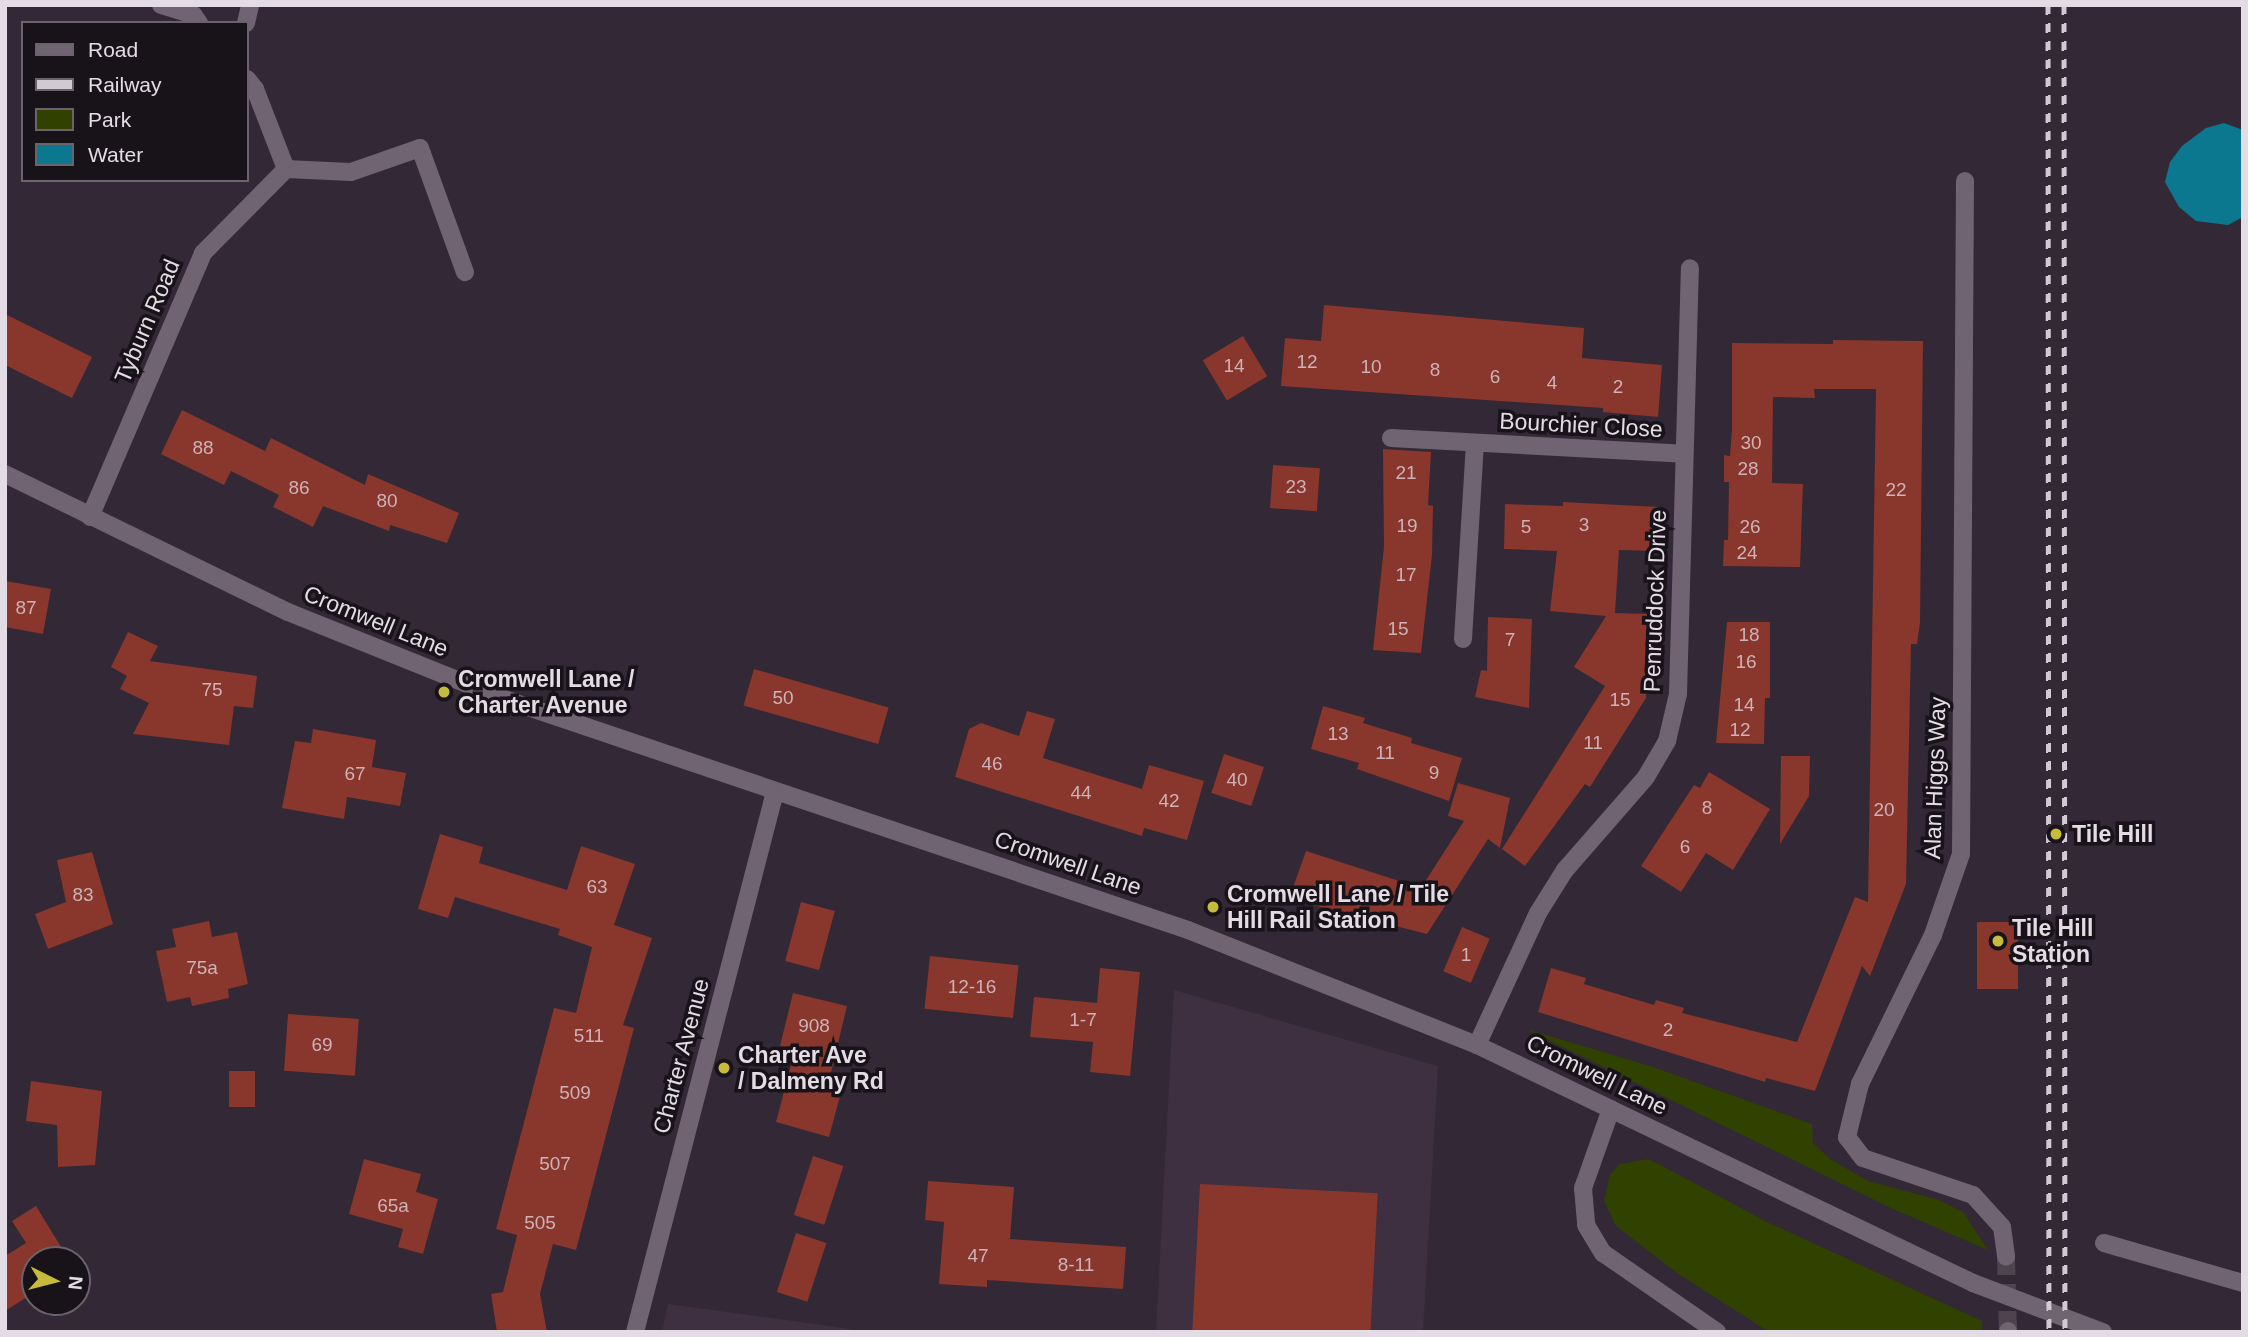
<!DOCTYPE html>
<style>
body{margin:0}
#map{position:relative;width:2248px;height:1337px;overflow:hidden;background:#332835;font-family:Arial,sans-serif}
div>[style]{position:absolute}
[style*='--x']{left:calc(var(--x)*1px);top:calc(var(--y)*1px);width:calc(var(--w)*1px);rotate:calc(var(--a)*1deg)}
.built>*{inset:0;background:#3e2f41}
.green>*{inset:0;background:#304100}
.water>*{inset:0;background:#0c788f}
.building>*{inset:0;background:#89362c;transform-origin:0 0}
.minor-tunnel>*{height:18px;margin-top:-9px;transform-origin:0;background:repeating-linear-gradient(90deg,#4e434f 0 18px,transparent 0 27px)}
.minor>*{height:18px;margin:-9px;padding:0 9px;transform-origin:9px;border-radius:9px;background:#706372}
.tertiary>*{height:18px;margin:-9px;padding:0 9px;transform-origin:9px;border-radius:9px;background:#706372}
.rail>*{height:5px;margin-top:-2.5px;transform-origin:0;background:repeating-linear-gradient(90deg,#d2cad3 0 9px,transparent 0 18px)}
.dots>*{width:19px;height:19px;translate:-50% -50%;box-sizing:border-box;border:4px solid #181319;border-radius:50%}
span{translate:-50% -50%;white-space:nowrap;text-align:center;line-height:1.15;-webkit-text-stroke:7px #181319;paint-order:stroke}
.number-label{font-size:19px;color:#cdb2b7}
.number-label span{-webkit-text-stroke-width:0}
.street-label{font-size:23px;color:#e4dce5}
.poi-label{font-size:23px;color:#e4dce5;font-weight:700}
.left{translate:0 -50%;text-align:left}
.frame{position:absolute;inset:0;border:7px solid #e4dce5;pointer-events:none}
.legend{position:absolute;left:21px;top:21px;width:228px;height:161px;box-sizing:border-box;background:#181319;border:2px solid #6a636b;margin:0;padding:9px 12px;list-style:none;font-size:21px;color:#e4dce5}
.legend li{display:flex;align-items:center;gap:14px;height:35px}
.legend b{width:35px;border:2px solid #6a636b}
.north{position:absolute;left:21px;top:1246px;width:70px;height:70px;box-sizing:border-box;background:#181319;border:2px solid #6a636b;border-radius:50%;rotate:96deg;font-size:19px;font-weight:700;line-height:28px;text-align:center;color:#e4dce5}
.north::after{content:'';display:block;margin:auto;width:24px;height:32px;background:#c7bb3c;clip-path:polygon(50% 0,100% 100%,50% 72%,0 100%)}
</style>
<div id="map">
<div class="built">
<div style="clip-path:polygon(1174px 990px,1438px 1066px,1423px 1332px,1156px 1332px)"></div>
<div style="clip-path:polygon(668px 1304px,823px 1325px,867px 1332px,662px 1332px)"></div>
</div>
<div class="green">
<div style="clip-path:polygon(1526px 1029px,1653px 1067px,1812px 1124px,1813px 1143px,1830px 1159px,1868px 1181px,1939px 1200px,1963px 1212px,1988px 1250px,1893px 1209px)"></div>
<div style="clip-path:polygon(1649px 1159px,1767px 1222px,1982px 1321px,1982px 1332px,1769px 1332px,1677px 1273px,1616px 1226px,1604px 1201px,1610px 1175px,1619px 1164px)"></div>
</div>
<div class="water">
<div style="clip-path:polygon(2224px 123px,2243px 130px,2243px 217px,2228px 225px,2196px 221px,2179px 207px,2165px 182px,2170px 162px,2182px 146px,2206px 128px)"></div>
</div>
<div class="building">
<div style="clip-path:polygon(1324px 305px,1584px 328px,1582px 358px,1662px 365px,1658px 417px,1603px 412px,1603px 408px,1281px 386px,1285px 338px,1321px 341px)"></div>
<div style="clip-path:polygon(5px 314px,92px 357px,72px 398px,5px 365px)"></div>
<div style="left:1243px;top:336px;width:47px;height:47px;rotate:59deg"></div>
<div style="clip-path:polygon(1833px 340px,1923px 341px,1920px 623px,1917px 644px,1911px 644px,1906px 884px,1870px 976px,1862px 966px,1815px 1091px,1766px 1078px,1765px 1082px,1538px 1012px,1551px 968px,1586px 978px,1584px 984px,1654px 1005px,1656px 1000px,1684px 1008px,1682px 1013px,1797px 1042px,1855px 897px,1868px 902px,1876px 389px,1814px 389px,1815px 398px,1773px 397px,1772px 483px,1803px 484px,1800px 567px,1723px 566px,1724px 540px,1728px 540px,1729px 482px,1724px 482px,1724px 455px,1730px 456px,1732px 429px,1732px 343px,1833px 344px)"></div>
<div style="clip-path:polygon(182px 410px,265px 451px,271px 438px,365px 485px,368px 474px,459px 513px,447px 543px,390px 525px,389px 531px,323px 506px,313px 527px,273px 507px,279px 495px,231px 471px,224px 485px,161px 454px)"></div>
<div style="clip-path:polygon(1383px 449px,1431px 452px,1428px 505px,1433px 506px,1432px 555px,1421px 653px,1373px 650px,1384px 547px)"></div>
<div style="left:1273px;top:465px;width:47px;height:43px;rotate:4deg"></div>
<div style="clip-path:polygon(1563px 502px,1658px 507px,1657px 551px,1619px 550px,1615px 613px,1649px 614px,1646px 698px,1590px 787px,1585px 784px,1525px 866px,1502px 849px,1605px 686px,1574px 667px,1606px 616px,1550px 611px,1557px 551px,1504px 549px,1505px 504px,1563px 506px)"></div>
<div style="clip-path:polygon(5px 581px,51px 589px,43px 634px,5px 627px)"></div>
<div style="clip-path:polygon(1488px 617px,1532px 619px,1529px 708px,1475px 697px,1481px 670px,1487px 671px)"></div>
<div style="clip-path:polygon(1727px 622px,1770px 622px,1770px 698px,1765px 698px,1764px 744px,1716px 743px)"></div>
<div style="clip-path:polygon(128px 632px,158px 646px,150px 661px,257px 676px,253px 708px,234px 706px,229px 745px,133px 734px,149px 703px,120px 689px,127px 676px,111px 667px)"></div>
<div style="left:754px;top:669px;width:140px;height:38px;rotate:16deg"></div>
<div style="clip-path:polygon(1323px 706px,1365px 718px,1363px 723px,1412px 738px,1411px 743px,1462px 758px,1449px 801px,1357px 769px,1359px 763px,1311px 749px)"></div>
<div style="clip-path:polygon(1027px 711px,1055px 719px,1043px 758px,1142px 789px,1149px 765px,1204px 781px,1187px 840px,1144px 828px,1142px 836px,955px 777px,969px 729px,981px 723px,1019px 736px)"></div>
<div style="clip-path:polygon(313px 729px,376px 740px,372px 767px,406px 773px,400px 806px,347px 797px,344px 819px,282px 808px,295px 741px,311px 743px)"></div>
<div style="left:1224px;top:754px;width:42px;height:41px;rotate:18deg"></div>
<div style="clip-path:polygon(1781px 756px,1810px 756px,1809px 796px,1780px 844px)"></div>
<div style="clip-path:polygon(1709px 772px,1770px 809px,1733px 870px,1706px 853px,1681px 892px,1641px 866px,1694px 785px,1700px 788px)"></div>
<div style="clip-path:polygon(1458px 783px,1510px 798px,1500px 848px,1488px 839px,1427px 934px,1289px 899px,1306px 851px,1421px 888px,1464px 821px,1448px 816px)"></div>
<div style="clip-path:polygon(440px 834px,483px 847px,479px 863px,567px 890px,581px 846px,635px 864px,614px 925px,652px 938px,623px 1025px,634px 1028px,576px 1250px,553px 1244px,540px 1294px,547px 1332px,497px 1332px,491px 1294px,503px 1292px,517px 1235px,496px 1229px,554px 1008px,576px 1013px,592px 947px,558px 935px,560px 929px,455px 897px,448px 918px,418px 909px)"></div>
<div style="clip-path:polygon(92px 852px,113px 924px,48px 949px,35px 914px,66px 902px,57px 860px)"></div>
<div style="left:801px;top:902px;width:35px;height:61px;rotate:15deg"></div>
<div style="clip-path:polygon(209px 921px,212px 937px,237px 932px,248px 984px,228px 989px,229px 998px,192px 1006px,190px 997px,167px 1002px,156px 951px,176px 947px,172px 929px)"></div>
<div style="left:2018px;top:922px;width:67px;height:41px;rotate:90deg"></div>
<div style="left:1462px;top:927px;width:30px;height:48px;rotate:23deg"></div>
<div style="left:930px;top:956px;width:89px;height:53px;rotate:6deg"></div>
<div style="clip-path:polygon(1100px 968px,1140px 972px,1130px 1076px,1090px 1072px,1093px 1042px,1030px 1037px,1034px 997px,1097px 1003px)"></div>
<div style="clip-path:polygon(793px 993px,847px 1006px,829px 1081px,843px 1085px,829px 1137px,776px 1122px,795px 1050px,780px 1046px)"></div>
<div style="left:288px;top:1014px;width:71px;height:57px;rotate:4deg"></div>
<div style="left:229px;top:1071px;width:26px;height:36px"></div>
<div style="clip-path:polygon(31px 1081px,102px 1091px,95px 1165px,58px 1167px,57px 1125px,26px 1121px)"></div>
<div style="left:813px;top:1156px;width:32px;height:62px;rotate:18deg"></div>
<div style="clip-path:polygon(364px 1159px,421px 1174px,416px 1192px,438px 1199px,423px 1254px,398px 1247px,403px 1229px,349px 1214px)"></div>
<div style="clip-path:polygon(928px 1181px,1014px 1187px,1010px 1239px,1126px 1247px,1123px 1289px,987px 1280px,987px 1287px,939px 1284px,944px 1222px,925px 1220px)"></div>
<div style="left:1200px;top:1184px;width:178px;height:148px;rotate:3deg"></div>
<div style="clip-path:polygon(36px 1206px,69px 1260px,35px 1260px,35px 1292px,5px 1311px,5px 1256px,26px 1243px,12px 1221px)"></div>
<div style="left:796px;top:1233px;width:32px;height:62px;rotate:18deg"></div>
</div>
<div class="minor-tunnel">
<div style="--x:2006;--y:1257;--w:74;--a:88.5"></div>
</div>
<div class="minor">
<div style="--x:161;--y:5;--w:34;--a:17"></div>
<div style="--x:193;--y:15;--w:10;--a:53"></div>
<div style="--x:246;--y:23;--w:18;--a:-77"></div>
<div style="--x:247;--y:79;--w:13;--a:51"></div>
<div style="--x:255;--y:89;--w:86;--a:68.8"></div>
<div style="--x:286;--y:169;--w:65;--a:2.6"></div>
<div style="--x:351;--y:172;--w:73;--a:-19.2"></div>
<div style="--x:420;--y:148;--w:132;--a:70.1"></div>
<div style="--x:1965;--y:181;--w:673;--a:90.34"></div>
<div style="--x:1961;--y:854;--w:86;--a:109.1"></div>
<div style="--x:1933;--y:935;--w:166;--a:116.1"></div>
<div style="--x:1860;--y:1084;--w:55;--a:103.8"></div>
<div style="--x:1847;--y:1137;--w:26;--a:53"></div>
<div style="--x:1863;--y:1158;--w:116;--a:18.6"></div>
<div style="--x:1973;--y:1195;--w:43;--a:47.8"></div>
<div style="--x:2002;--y:1227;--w:30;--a:82"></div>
<div style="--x:1391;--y:438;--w:293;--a:3.1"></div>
<div style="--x:90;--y:517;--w:287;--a:-66.8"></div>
<div style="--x:203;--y:253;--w:118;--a:-45.3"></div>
<div style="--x:1463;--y:639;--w:194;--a:-86.5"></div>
<div style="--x:1477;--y:1045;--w:145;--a:-65.2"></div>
<div style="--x:1538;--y:913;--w:51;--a:-57.9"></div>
<div style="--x:1565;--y:870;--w:123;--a:-48.9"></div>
<div style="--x:1646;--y:777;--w:42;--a:-59.7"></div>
<div style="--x:1667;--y:741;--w:48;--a:-76.8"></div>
<div style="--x:1678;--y:694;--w:426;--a:-88.4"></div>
<div style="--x:1611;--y:1109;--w:84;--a:109.5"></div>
<div style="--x:1583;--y:1188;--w:37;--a:85"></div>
<div style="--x:1586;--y:1225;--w:33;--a:59"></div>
<div style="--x:1603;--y:1253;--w:139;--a:34.7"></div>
<div style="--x:2104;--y:1243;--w:145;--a:16.1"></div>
<div style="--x:2008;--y:1332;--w:1;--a:-90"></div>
</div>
<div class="tertiary">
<div style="--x:5;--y:474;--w:315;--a:26"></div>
<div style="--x:288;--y:612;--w:233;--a:21.9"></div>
<div style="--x:504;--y:699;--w:722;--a:18.66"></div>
<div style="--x:1188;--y:930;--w:311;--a:21.7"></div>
<div style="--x:1477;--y:1045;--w:550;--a:25.63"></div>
<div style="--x:1973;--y:1283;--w:139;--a:20.7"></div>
<div style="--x:635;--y:1332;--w:558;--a:-75.47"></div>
</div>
<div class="rail">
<div style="--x:2048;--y:5;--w:1327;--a:89.96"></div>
<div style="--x:2064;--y:5;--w:1327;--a:89.96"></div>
</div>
<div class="dots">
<div style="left:444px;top:692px;background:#c7bb3c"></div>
<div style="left:2056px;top:834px;background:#c7bb3c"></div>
<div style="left:1213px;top:907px;background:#c7bb3c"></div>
<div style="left:1998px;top:941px;background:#c7bb3c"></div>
<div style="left:724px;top:1068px;background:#c7bb3c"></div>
</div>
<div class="number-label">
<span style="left:1307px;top:362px">12</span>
<span style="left:1234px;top:366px">14</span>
<span style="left:1371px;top:367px">10</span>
<span style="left:1435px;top:370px">8</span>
<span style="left:1495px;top:377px">6</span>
<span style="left:1552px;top:383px">4</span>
<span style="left:1618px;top:387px">2</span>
<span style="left:1751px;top:443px">30</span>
<span style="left:203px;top:448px">88</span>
<span style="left:1748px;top:469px">28</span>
<span style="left:1406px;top:473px">21</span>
<span style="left:1296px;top:487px">23</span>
<span style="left:299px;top:488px">86</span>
<span style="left:1896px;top:490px">22</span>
<span style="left:387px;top:501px">80</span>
<span style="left:1584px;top:525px">3</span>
<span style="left:1407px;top:526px">19</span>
<span style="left:1526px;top:527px">5</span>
<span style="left:1750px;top:527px">26</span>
<span style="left:1747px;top:553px">24</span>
<span style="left:1406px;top:575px">17</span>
<span style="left:26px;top:608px">87</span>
<span style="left:1398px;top:629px">15</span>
<span style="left:1749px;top:635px">18</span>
<span style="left:1510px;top:640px">7</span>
<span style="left:1746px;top:662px">16</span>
<span style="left:212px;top:690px">75</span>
<span style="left:783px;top:698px">50</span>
<span style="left:1620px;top:700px">15</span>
<span style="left:1744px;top:705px">14</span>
<span style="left:1740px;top:730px">12</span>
<span style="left:1338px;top:734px">13</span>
<span style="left:1593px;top:743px">11</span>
<span style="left:1385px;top:753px">11</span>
<span style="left:992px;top:764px">46</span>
<span style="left:1434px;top:773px">9</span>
<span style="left:355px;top:774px">67</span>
<span style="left:1237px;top:780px">40</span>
<span style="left:1081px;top:793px">44</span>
<span style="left:1169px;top:801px">42</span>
<span style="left:1707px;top:808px">8</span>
<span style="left:1884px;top:810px">20</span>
<span style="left:1685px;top:847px">6</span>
<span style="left:597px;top:887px">63</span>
<span style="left:83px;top:895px">83</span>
<span style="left:1466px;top:955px">1</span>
<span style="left:202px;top:968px">75a</span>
<span style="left:972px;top:987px">12-16</span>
<span style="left:1083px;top:1020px">1-7</span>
<span style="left:814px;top:1026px">908</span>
<span style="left:1668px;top:1030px">2</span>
<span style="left:589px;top:1036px">511</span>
<span style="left:322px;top:1045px">69</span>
<span style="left:575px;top:1093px">509</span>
<span style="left:555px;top:1164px">507</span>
<span style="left:393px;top:1206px">65a</span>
<span style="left:540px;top:1223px">505</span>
<span style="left:978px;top:1256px">47</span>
<span style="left:1076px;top:1265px">8-11</span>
</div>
<div class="street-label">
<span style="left:147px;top:321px;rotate:-67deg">Tyburn Road</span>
<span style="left:1581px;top:425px;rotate:3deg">Bourchier Close</span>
<span style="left:1655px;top:601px;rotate:-88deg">Penruddock Drive</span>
<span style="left:376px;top:621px;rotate:22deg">Cromwell Lane</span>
<span style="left:1935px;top:778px;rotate:-88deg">Alan Higgs Way</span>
<span style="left:1068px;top:863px;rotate:19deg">Cromwell Lane</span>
<span style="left:681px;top:1056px;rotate:-75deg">Charter Avenue</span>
<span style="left:1597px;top:1075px;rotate:26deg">Cromwell Lane</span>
</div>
<div class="poi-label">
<span class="left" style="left:458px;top:692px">Cromwell Lane /<br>Charter Avenue</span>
<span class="left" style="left:2072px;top:834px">Tile Hill</span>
<span class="left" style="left:1227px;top:907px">Cromwell Lane / Tile<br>Hill Rail Station</span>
<span class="left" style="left:2012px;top:941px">Tile Hill<br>Station</span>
<span class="left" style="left:738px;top:1068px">Charter Ave<br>/ Dalmeny Rd</span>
</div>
<div class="frame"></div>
<ul class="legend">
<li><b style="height:9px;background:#706372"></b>Road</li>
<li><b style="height:9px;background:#d2cad3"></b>Railway</li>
<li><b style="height:19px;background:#304100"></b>Park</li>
<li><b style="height:19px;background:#0c788f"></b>Water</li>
</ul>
<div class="north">N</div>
</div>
